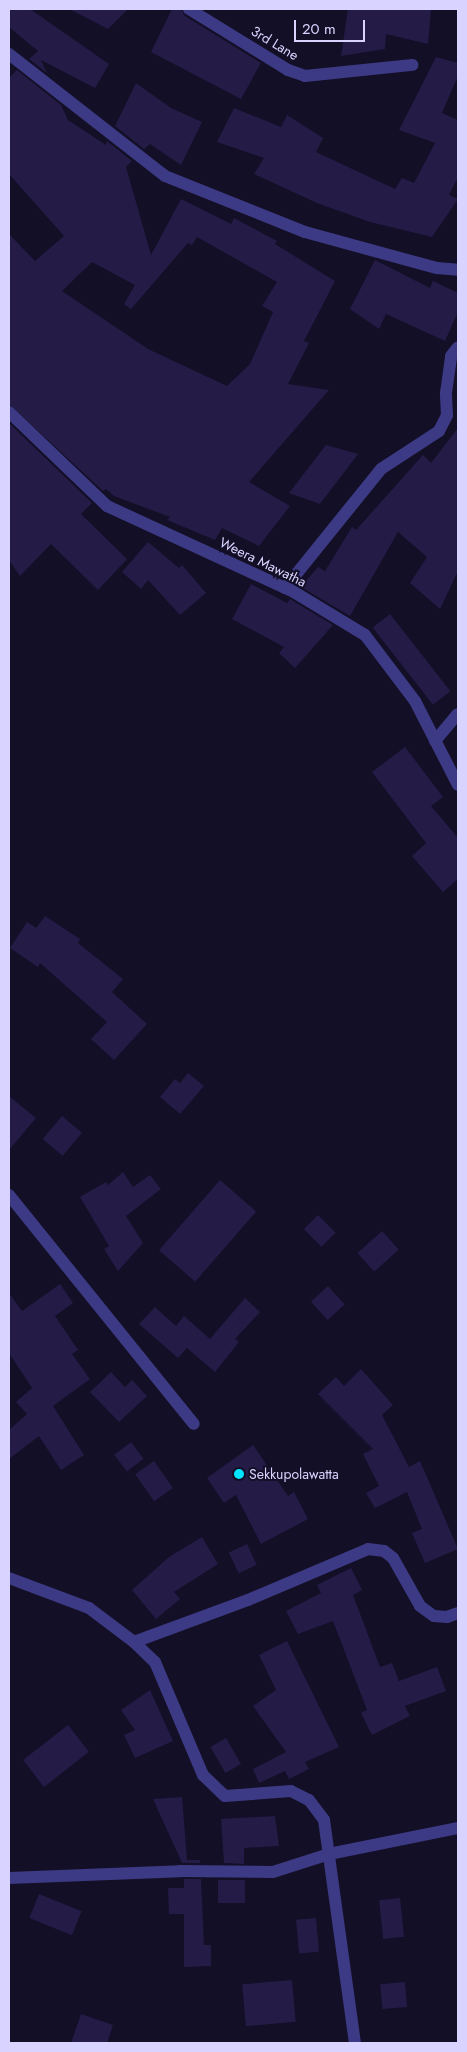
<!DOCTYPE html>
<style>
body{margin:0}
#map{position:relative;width:467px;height:2052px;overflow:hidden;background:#130f26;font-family:Jost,sans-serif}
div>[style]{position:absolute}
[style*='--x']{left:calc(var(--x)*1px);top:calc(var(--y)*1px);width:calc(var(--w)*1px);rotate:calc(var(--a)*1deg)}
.building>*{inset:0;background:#241b47;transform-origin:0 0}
.minor>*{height:12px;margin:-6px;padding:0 6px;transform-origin:6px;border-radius:6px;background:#3d3a85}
.dots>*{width:14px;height:14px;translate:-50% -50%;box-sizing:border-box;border:2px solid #130f26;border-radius:50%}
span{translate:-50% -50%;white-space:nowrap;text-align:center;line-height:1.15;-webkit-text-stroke:4px #130f26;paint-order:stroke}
.street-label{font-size:14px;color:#d9d4ff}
.poi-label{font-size:14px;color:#d9d4ff}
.left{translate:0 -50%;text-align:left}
.frame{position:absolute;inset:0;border:10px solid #d9d4ff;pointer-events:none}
.scale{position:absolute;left:294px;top:20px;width:71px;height:22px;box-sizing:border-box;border:2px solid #d9d4ff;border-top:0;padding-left:6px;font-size:15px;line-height:18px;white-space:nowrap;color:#d9d4ff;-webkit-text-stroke:4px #130f26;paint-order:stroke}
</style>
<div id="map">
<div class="building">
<div style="clip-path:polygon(9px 9px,30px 9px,109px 64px,95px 88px,41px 60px,47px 73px,29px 59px,38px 51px,9px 27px)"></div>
<div style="clip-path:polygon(69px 9px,128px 9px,108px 29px)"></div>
<div style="clip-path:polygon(172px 9px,181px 9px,185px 16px,261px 63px,241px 99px,151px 52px)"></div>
<div style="clip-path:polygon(348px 9px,431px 9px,428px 44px,386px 34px,385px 49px,341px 56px)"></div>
<div style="clip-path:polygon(436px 57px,458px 63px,458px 76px,442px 113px,458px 120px,458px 177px,449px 195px,458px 199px,432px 237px,370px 222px,317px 203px,254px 174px,264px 158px,217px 142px,234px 108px,281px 127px,287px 115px,323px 138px,316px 152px,395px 189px,402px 178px,414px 183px,435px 143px,399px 130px)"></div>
<div style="clip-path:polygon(evenodd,17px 70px,61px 105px,68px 120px,106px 145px,107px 141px,132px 161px,126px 167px,151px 255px,181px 199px,231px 224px,234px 218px,277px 241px,275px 244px,335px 281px,304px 341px,309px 343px,288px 384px,329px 390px,249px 482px,290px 506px,259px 546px,222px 528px,215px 540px,167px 520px,170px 517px,114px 496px,106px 489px,103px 491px,9px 404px,9px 234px,35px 261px,64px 236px,9px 174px,9px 78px,17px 70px,197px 237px,277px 282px,262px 306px,273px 312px,250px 364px,227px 386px,148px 349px,62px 291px,92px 262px,135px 285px,124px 304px,131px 309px,188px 243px,192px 245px,197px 237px)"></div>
<div style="clip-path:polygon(136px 83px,171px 108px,202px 122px,181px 165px,150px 144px,144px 149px,115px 126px)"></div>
<div style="clip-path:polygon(375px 260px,430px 288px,433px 281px,458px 293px,458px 312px,445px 341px,386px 314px,379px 329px,350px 309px)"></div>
<div style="clip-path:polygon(9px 423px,92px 503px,81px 514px,127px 559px,98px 590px,51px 544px,20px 576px,9px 560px)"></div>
<div style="clip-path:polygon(458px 428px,458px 571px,440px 609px,410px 583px,427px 557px,398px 532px,350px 616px,301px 587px,318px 567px,325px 571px,352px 527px,356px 530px,423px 455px,431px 463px)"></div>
<div style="clip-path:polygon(326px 445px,358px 454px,320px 504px,289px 493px)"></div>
<div style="clip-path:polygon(148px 542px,179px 568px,182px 565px,206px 593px,180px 615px,148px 580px,141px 589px,122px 572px)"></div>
<div style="clip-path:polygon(251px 584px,287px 603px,290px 599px,333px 625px,295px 668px,279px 653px,284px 647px,232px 619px)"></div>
<div style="left:390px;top:614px;width:98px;height:22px;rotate:52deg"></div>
<div style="clip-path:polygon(405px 747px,443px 797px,431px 806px,458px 838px,458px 879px,443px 892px,412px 856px,426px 843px,372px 772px)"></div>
<div style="clip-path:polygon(45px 916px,80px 939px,78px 943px,123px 979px,112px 992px,147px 1024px,114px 1060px,91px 1039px,107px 1022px,40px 963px,38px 967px,10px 948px,27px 922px,36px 928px)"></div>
<div style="clip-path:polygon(188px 1073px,204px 1086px,180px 1114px,160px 1097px,175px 1079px,180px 1083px)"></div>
<div style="clip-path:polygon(9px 1096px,36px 1118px,9px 1150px)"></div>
<div style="left:62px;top:1116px;width:26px;height:30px;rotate:40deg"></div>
<div style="clip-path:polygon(123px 1172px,133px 1187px,150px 1175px,161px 1189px,126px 1216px,143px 1243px,118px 1271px,104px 1249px,109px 1246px,80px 1197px,106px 1182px,108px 1185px)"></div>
<div style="left:220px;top:1180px;width:48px;height:93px;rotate:41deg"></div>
<div style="left:318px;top:1215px;width:25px;height:20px;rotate:45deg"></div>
<div style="left:382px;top:1231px;width:25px;height:33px;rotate:48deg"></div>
<div style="clip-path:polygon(60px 1284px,73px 1303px,55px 1316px,78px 1350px,72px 1354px,90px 1379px,53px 1406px,84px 1455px,61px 1470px,39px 1436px,9px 1459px,9px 1430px,27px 1414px,16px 1402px,32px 1388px,9px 1353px,9px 1293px,22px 1311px)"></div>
<div style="left:328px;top:1286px;width:25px;height:23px;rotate:48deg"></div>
<div style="clip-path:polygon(245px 1298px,260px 1312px,235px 1339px,239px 1342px,215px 1372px,187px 1348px,178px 1358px,139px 1324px,155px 1307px,176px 1326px,184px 1316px,210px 1339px)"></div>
<div style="clip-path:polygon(361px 1369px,393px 1405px,382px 1415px,409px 1467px,420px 1461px,458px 1549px,425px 1563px,412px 1533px,422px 1529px,407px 1492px,375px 1508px,366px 1493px,379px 1486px,363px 1454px,373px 1449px,318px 1394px,336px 1377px,344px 1386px)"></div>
<div style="clip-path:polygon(111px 1372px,125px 1387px,132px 1380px,147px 1396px,119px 1422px,90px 1392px)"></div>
<div style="left:131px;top:1442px;width:21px;height:21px;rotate:53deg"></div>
<div style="clip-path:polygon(253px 1445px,288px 1496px,294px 1492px,308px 1519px,261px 1544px,236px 1495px,224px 1503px,207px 1478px)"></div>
<div style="left:154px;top:1461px;width:33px;height:23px;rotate:55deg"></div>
<div style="clip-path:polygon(202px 1537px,218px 1564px,174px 1592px,180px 1599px,156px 1619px,132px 1590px,169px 1557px)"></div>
<div style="left:247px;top:1544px;width:23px;height:20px;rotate:65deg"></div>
<div style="clip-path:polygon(351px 1568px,362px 1590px,353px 1595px,380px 1667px,392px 1663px,399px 1681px,437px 1667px,446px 1691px,405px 1706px,410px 1716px,372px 1735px,361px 1713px,367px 1710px,333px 1621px,298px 1634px,286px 1611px,321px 1593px,317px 1585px)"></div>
<div style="clip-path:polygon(287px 1641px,339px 1747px,305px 1762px,309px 1769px,289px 1779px,285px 1771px,259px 1783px,253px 1769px,286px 1752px,253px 1706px,276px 1690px,259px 1655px)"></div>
<div style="clip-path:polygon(150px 1690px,173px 1741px,135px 1758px,124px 1735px,135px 1730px,121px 1710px)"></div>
<div style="left:68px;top:1725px;width:34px;height:57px;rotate:52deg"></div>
<div style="left:226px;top:1738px;width:30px;height:18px;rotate:60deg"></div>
<div style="clip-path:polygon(182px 1797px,187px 1860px,200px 1860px,200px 1863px,182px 1863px,153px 1799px)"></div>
<div style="clip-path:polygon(275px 1816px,279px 1846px,244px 1848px,244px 1864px,224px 1863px,221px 1819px)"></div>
<div style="clip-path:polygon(184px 1879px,201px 1879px,204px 1945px,211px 1945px,211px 1966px,184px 1967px,184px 1914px,169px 1914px,168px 1888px,184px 1888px)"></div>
<div style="left:218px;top:1880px;width:27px;height:23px"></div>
<div style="left:39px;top:1894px;width:46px;height:26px;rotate:22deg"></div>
<div style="left:400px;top:1898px;width:39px;height:21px;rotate:84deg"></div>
<div style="left:316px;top:1918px;width:34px;height:20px;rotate:85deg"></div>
<div style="left:292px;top:1980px;width:42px;height:50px;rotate:85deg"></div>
<div style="left:405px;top:1982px;width:25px;height:25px;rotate:85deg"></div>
<div style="clip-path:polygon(81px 2014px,113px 2025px,107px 2043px,71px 2043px)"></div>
</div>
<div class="minor">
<div style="--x:189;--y:9;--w:116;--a:31.6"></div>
<div style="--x:288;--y:70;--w:18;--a:19"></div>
<div style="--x:305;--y:76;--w:108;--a:-5.9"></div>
<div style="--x:9;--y:54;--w:198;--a:38"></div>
<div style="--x:165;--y:176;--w:151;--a:21.8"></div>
<div style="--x:305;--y:232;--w:137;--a:15.3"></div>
<div style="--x:437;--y:268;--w:21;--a:5"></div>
<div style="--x:9;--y:412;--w:136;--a:43.8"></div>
<div style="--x:107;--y:506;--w:206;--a:24.7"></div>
<div style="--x:294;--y:592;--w:83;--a:31.2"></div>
<div style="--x:365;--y:635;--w:83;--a:52.9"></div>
<div style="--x:415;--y:701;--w:94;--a:62.9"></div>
<div style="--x:285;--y:588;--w:153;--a:-51.1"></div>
<div style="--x:381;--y:469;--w:69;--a:-33.2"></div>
<div style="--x:439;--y:431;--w:18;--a:-63"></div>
<div style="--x:447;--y:415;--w:22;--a:-93"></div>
<div style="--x:446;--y:393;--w:37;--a:-82"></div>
<div style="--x:451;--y:356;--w:11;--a:-52"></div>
<div style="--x:435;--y:741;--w:35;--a:-50"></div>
<div style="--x:9;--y:1195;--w:294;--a:51.1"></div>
<div style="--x:9;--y:1578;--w:85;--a:20.6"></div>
<div style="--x:89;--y:1608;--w:56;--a:37.1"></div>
<div style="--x:134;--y:1642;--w:29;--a:44"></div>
<div style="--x:155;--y:1662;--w:123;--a:67"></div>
<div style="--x:203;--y:1775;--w:30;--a:44"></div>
<div style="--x:225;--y:1796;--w:66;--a:-4.3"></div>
<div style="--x:291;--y:1791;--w:20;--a:27"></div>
<div style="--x:309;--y:1800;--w:25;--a:53"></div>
<div style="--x:324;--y:1820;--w:225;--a:82.1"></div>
<div style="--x:134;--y:1642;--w:121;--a:-20.2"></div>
<div style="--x:248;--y:1600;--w:130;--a:-23"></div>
<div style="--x:368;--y:1549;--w:16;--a:7"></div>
<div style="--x:384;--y:1551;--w:11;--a:38"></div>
<div style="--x:393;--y:1558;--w:55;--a:60.6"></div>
<div style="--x:420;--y:1606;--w:17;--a:36"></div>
<div style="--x:434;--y:1616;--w:13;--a:4"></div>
<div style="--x:447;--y:1617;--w:12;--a:-20"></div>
<div style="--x:9;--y:1878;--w:171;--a:-2.3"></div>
<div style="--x:180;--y:1871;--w:93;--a:0.6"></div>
<div style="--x:273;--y:1872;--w:59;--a:-17.8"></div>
<div style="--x:329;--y:1854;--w:132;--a:-11.4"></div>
</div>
<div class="dots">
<div style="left:239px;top:1474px;background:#00e5ff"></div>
</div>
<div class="street-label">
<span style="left:275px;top:43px;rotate:31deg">3rd Lane</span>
<span style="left:263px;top:562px;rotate:26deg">Weera Mawatha</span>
</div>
<div class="poi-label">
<span class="left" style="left:249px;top:1474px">Sekkupolawatta</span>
</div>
<div class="frame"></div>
<div class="scale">20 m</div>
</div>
